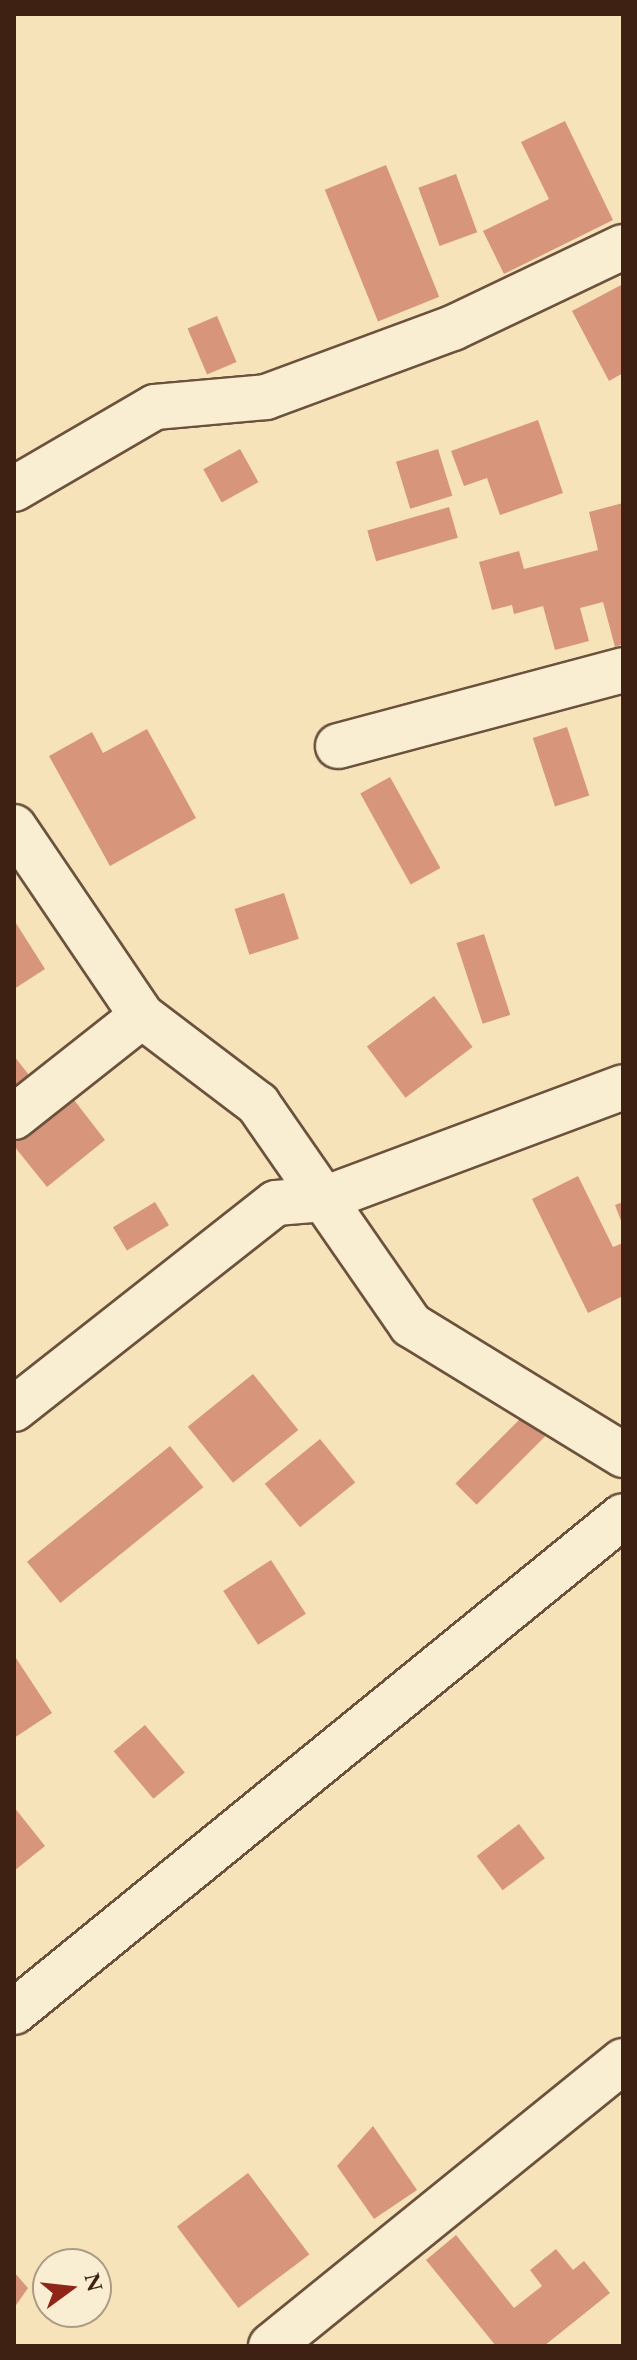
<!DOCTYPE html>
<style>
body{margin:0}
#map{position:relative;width:637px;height:2360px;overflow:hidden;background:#f6e3ba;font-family:"EB Garamond",serif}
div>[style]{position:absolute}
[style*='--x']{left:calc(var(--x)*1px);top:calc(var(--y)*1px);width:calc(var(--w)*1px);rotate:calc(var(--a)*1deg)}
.building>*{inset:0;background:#d7957c;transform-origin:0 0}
.roads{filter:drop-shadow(2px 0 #6c523d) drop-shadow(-2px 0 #6c523d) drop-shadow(0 2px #6c523d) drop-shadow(0 -2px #6c523d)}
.street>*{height:44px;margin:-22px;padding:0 22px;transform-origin:22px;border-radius:22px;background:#f9edd2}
span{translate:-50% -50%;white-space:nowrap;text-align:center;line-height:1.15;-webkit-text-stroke:8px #f9edd2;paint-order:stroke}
.frame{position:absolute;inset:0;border:16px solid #3e2113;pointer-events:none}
.north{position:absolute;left:32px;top:2248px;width:80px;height:80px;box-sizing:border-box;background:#f9edd2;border:2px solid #ae9b86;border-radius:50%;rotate:75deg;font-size:22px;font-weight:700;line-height:32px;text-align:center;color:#3e2113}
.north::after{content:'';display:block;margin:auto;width:28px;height:36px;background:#8f2418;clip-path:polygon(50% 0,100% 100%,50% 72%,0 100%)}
</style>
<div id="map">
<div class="building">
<div style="clip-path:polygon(565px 121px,613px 220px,504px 274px,483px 231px,549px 199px,521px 142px)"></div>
<div style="left:386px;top:165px;width:142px;height:66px;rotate:68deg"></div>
<div style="left:456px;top:174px;width:62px;height:40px;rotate:70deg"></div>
<div style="clip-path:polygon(623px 284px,623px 373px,609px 381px,572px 311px)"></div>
<div style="left:217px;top:316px;width:50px;height:32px;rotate:67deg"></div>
<div style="clip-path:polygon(538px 420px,563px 493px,500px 515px,487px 478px,464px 486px,451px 451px)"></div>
<div style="left:240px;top:449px;width:38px;height:42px;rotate:61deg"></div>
<div style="left:438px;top:449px;width:49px;height:44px;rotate:73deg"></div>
<div style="clip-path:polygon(623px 503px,623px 644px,615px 647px,603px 602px,580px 608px,589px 641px,555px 650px,543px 606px,514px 614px,512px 605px,492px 610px,479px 562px,519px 551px,524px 569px,598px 550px,589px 512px)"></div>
<div style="left:449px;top:507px;width:32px;height:85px;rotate:74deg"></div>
<div style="left:567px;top:727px;width:72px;height:36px;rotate:72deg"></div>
<div style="clip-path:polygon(147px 729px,196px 818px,110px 866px,49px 756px,92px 732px,103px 753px)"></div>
<div style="left:390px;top:777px;width:104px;height:34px;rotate:61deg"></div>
<div style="left:284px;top:893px;width:48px;height:52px;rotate:72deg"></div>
<div style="clip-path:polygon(14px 920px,45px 969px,14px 989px)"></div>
<div style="left:484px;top:934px;width:85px;height:29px;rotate:72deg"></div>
<div style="left:434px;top:996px;width:64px;height:84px;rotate:53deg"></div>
<div style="clip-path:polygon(14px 1056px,29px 1075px,14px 1087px)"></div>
<div style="clip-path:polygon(64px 1087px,105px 1140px,47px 1187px,14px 1146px,14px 1127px)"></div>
<div style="clip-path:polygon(578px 1176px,613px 1247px,623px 1243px,623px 1296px,588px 1313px,532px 1199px)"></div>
<div style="left:155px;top:1202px;width:27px;height:49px;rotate:59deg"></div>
<div style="clip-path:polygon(623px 1202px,623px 1226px,615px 1205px)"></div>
<div style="left:253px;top:1374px;width:72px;height:84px;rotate:51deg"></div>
<div style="left:524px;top:1415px;width:30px;height:97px;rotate:45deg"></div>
<div style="left:320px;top:1439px;width:56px;height:71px;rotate:51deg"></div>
<div style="left:170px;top:1446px;width:53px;height:184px;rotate:51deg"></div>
<div style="left:271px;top:1560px;width:64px;height:57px;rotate:57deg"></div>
<div style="clip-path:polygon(14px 1655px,52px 1713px,14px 1738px)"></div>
<div style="left:145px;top:1725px;width:62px;height:41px;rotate:50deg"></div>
<div style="clip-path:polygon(14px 1807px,45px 1846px,14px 1871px)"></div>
<div style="left:519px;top:1824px;width:43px;height:53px;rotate:53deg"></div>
<div style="clip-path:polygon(373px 2126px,417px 2190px,374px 2219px,337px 2166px)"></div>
<div style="left:248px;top:2173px;width:102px;height:89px;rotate:53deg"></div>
<div style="clip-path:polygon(456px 2235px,514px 2308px,542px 2286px,530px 2270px,556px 2249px,573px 2270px,584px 2261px,610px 2293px,544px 2346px,496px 2346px,426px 2260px)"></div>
<div style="clip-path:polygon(14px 2272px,28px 2288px,14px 2308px)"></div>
</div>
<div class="roads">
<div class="street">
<div style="--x:14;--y:489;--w:163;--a:-30.2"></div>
<div style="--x:155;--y:407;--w:111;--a:-5.1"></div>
<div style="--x:266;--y:397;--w:199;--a:-20.3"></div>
<div style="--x:453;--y:328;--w:188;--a:-25.5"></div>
<div style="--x:338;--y:746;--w:295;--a:-14.9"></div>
<div style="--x:14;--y:827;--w:228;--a:55.9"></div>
<div style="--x:142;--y:1016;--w:146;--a:37.2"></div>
<div style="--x:258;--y:1104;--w:269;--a:55.3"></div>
<div style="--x:411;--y:1325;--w:249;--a:31.5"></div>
<div style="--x:14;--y:1117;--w:163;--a:-38.3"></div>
<div style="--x:14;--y:1409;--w:333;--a:-38.2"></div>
<div style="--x:276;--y:1203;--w:48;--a:-4.8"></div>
<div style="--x:324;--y:1199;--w:319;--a:-20.5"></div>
<div style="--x:14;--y:2012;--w:785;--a:-39.16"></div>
<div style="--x:271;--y:2346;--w:453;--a:-39"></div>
</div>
</div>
<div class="frame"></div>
<div class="north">N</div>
</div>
